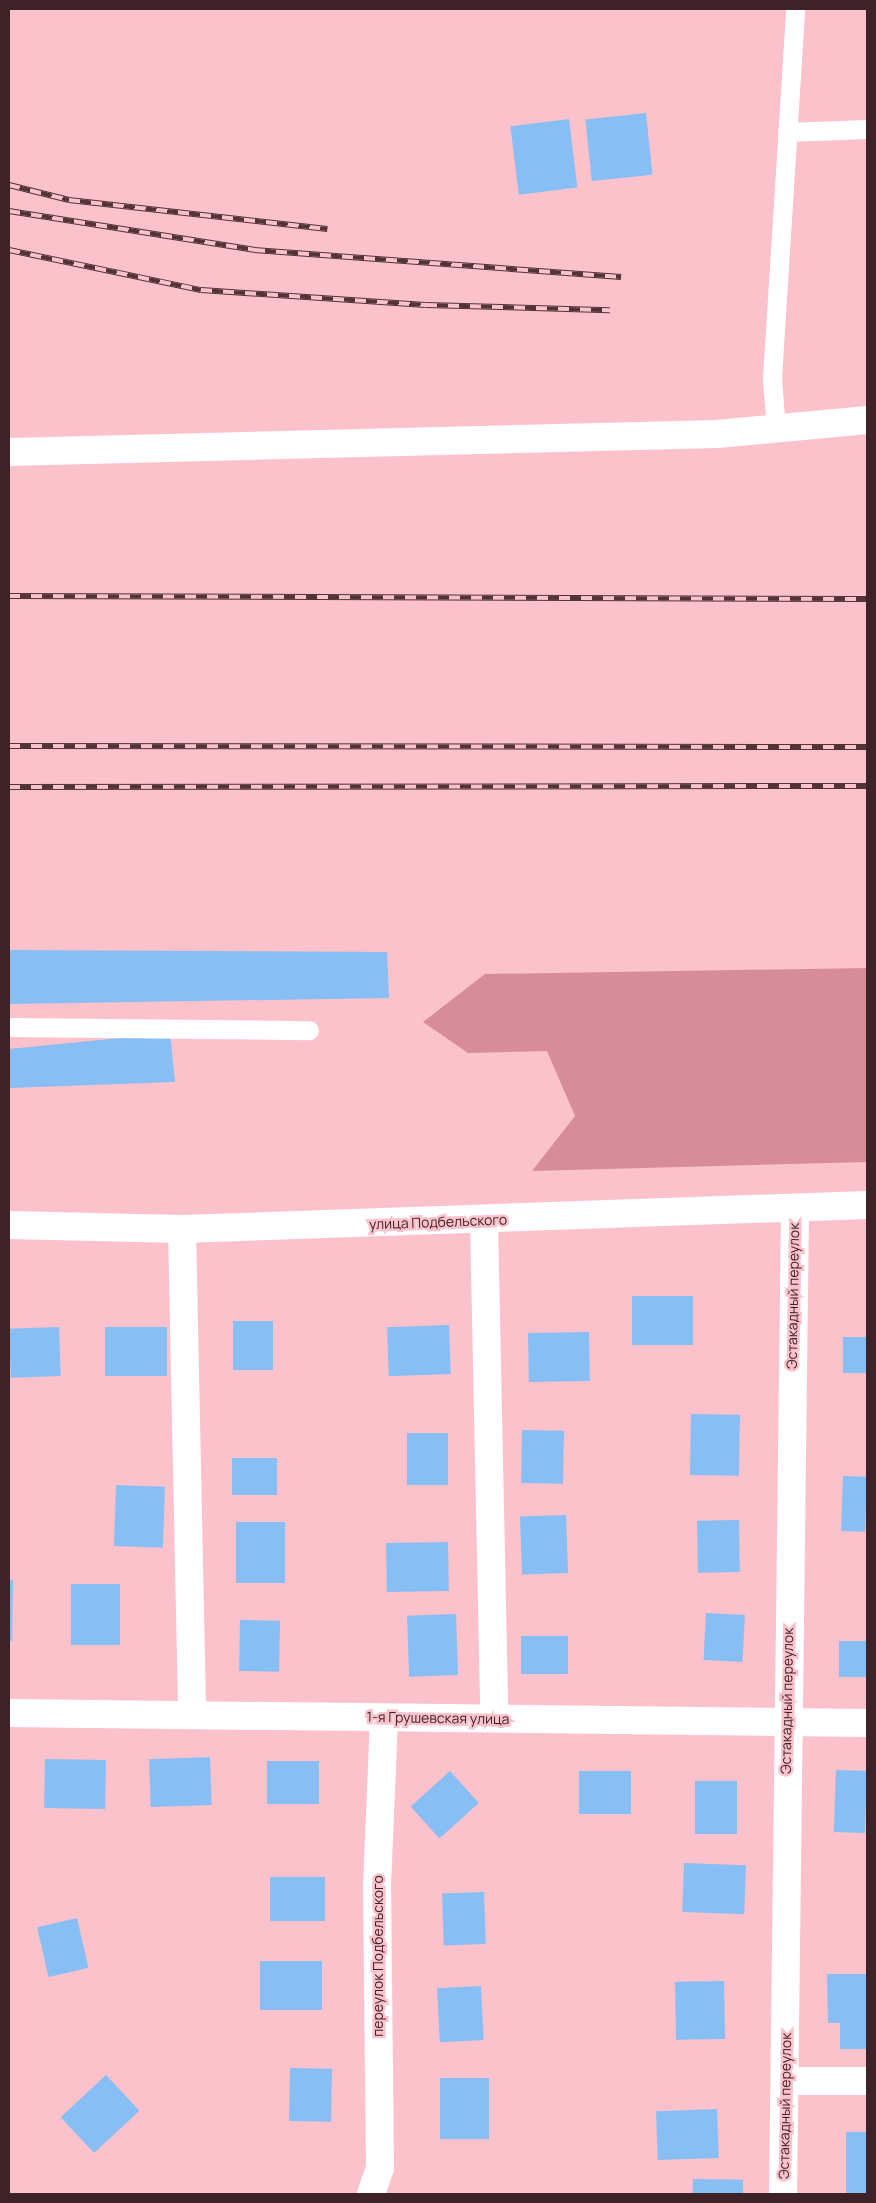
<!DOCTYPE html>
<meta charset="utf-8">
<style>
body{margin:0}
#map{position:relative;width:876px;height:2203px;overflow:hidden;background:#fbc2cb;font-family:Manrope,sans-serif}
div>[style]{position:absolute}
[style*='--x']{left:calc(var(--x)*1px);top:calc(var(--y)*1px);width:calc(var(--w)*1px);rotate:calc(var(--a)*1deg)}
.green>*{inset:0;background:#d78d99}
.building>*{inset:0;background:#87bef4;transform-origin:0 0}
.lane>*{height:19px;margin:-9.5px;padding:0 9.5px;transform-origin:9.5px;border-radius:9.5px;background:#fff}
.street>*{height:28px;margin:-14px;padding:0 14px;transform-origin:14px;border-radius:14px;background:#fff}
.rail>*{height:5.5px;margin-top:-2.75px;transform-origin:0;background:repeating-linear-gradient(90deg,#fbc2cb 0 11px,#513338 0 22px);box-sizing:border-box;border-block:1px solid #513338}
span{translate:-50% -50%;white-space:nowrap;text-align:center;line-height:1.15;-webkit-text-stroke:5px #fbc2cb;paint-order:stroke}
.street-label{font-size:14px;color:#3d2227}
.frame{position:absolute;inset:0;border:10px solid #3d2227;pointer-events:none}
</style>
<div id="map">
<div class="green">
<div style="clip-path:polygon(867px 968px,867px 1162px,532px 1171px,575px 1116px,547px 1051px,468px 1053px,423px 1022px,485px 974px)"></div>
</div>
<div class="building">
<div style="left:646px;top:113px;width:62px;height:61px;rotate:84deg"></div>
<div style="left:569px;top:119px;width:69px;height:59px;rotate:83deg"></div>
<div style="clip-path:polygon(9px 950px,387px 952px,389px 998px,9px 1004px)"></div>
<div style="clip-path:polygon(170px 1033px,175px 1082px,9px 1088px,9px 1049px)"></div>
<div style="left:632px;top:1296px;width:61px;height:49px"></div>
<div style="left:233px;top:1321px;width:40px;height:49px"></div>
<div style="left:449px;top:1325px;width:49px;height:62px;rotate:88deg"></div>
<div style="left:59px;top:1327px;width:49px;height:50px;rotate:88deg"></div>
<div style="left:167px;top:1327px;width:49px;height:62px;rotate:90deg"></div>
<div style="left:589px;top:1332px;width:49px;height:61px;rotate:89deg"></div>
<div style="left:867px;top:1337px;width:36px;height:24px;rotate:90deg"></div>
<div style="left:691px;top:1414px;width:49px;height:61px;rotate:1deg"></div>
<div style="left:522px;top:1430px;width:42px;height:53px;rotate:1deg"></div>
<div style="left:407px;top:1433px;width:41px;height:52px"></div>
<div style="left:232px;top:1458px;width:45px;height:37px"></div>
<div style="left:843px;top:1476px;width:24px;height:55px;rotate:2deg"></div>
<div style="left:116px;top:1485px;width:49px;height:61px;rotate:2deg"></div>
<div style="left:566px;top:1515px;width:58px;height:46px;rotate:88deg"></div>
<div style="left:739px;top:1520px;width:52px;height:42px;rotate:89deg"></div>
<div style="left:236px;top:1522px;width:49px;height:61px"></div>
<div style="left:448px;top:1542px;width:49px;height:62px;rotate:89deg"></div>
<div style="clip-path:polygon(9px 1580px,13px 1580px,12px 1641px,9px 1641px)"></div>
<div style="left:71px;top:1584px;width:49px;height:61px"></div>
<div style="left:706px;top:1613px;width:39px;height:47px;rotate:3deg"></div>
<div style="left:456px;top:1614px;width:61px;height:49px;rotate:88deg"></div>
<div style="left:240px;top:1620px;width:40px;height:51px;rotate:1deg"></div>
<div style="left:521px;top:1636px;width:47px;height:38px"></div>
<div style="left:867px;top:1641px;width:36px;height:28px;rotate:90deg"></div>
<div style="left:210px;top:1757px;width:48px;height:61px;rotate:88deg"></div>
<div style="left:45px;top:1759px;width:61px;height:49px;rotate:1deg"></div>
<div style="left:267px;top:1761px;width:52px;height:43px"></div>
<div style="left:836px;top:1770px;width:31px;height:62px;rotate:2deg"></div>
<div style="left:450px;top:1771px;width:43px;height:53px;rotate:48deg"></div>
<div style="left:579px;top:1771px;width:52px;height:43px"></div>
<div style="left:695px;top:1781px;width:42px;height:53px"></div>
<div style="left:684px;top:1863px;width:62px;height:49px;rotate:2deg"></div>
<div style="left:325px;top:1877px;width:44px;height:55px;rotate:90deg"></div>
<div style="left:484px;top:1892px;width:52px;height:42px;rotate:88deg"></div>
<div style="left:77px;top:1918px;width:51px;height:41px;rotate:77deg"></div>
<div style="left:260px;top:1961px;width:62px;height:49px"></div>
<div style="clip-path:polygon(827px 1974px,867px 1974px,867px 2049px,840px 2049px,840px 2023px,828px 2023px)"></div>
<div style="left:724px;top:1981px;width:58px;height:49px;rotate:89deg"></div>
<div style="left:481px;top:1986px;width:54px;height:44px;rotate:87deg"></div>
<div style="left:290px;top:2068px;width:42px;height:53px;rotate:1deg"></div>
<div style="left:106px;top:2075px;width:49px;height:62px;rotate:47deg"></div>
<div style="left:440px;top:2078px;width:49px;height:61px"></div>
<div style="left:717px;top:2109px;width:49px;height:61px;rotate:88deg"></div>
<div style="left:867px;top:2132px;width:62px;height:21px;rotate:90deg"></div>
<div style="left:693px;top:2179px;width:50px;height:15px;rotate:1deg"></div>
</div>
<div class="lane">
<div style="--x:787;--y:132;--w:80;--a:-2.1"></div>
<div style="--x:776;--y:430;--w:52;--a:-94.4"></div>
<div style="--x:772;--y:378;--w:370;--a:-86.4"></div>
<div style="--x:9;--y:1027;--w:300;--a:0.6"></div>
</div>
<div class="street">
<div style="--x:9;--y:452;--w:708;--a:-1.46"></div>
<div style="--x:717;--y:434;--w:151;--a:-5.3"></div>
<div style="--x:484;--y:1222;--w:496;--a:88.8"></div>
<div style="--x:9;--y:1225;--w:173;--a:1.3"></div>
<div style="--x:182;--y:1229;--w:685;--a:-2.01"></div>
<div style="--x:182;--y:1229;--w:484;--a:88.8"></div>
<div style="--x:9;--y:1713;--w:858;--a:0.67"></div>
<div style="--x:787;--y:2081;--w:80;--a:0"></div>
<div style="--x:371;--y:2194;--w:28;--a:-71"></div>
<div style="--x:380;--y:2168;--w:282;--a:-90.6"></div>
<div style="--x:377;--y:1886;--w:168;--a:-87.6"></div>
<div style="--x:783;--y:2194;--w:986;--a:-89.3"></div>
</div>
<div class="rail">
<div style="--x:9;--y:185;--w:62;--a:14"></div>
<div style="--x:69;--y:200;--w:260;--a:6.4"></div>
<div style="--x:9;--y:211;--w:248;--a:9"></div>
<div style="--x:254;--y:250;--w:368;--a:4.2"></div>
<div style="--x:9;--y:250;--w:196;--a:11.8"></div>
<div style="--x:201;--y:290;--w:225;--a:3.8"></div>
<div style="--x:426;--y:305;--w:184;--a:1.6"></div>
<div style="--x:9;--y:596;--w:858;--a:0.2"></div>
<div style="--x:9;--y:746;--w:858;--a:0.07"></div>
<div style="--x:9;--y:787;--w:858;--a:-0.07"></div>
</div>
<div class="street-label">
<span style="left:438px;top:1222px;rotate:-2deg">улица Подбельского</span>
<span style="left:793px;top:1296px;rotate:-89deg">Эстакадный переулок</span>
<span style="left:787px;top:1701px;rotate:-89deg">Эстакадный переулок</span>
<span style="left:438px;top:1718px;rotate:1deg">1-я Грушевская улица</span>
<span style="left:378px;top:1956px;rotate:-90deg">переулок Подбельского</span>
<span style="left:785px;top:2106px;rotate:-89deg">Эстакадный переулок</span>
</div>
<div class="frame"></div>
</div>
